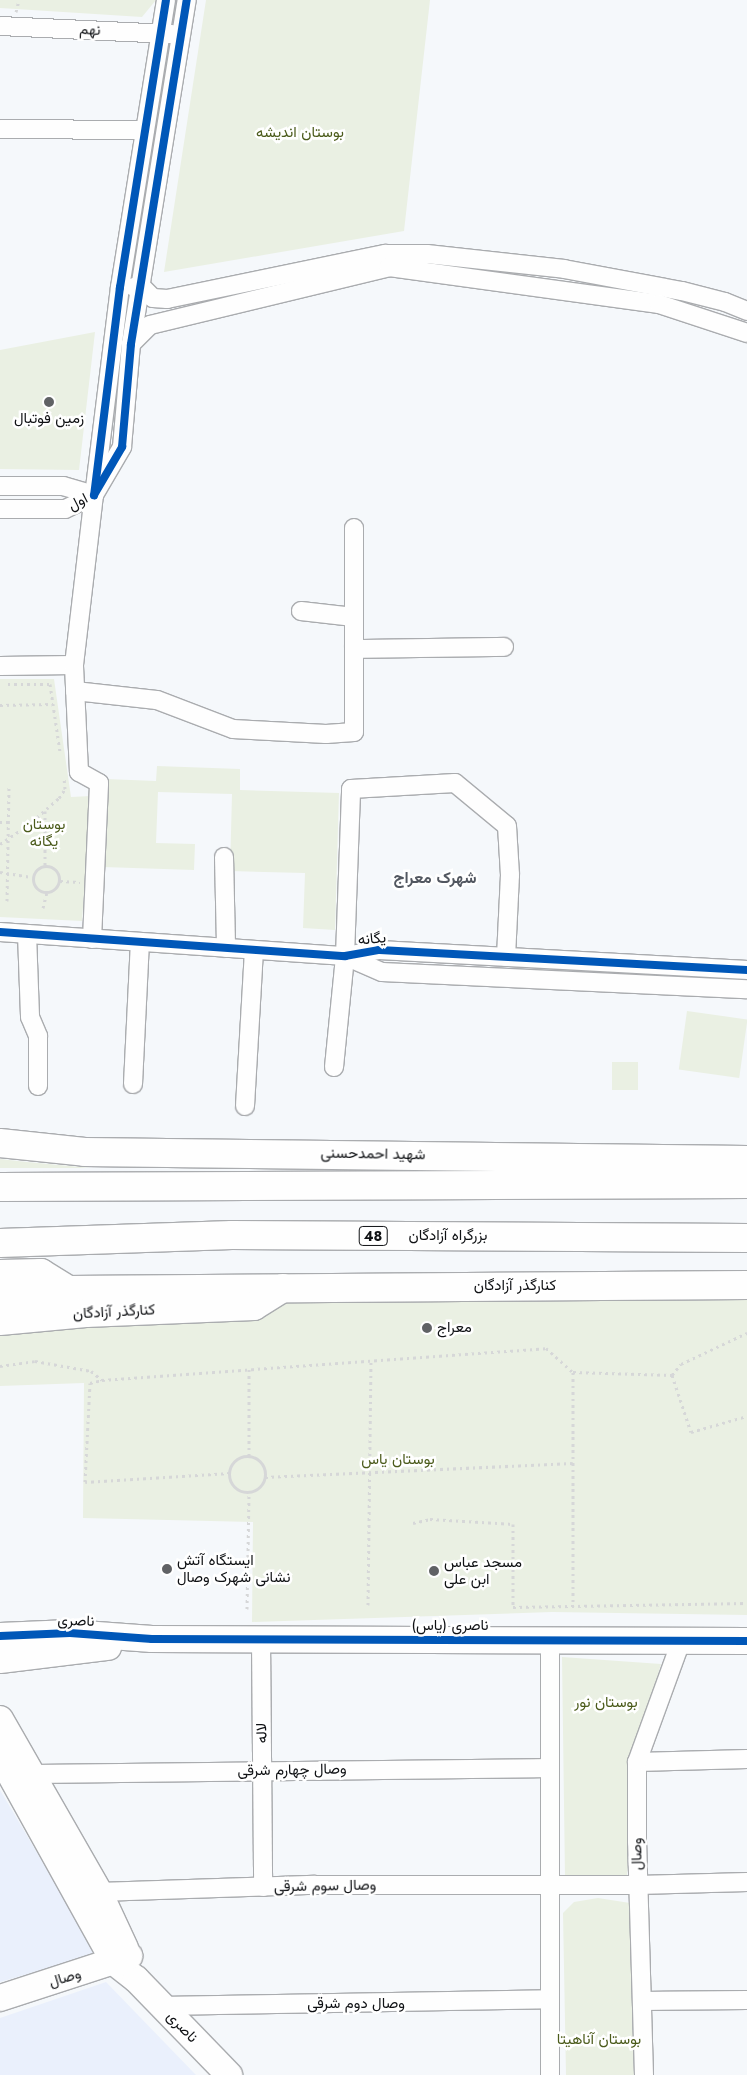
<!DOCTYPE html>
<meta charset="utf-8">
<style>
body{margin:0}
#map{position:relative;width:747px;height:2075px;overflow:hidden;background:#f5f8fb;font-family:Jost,Vazirmatn,sans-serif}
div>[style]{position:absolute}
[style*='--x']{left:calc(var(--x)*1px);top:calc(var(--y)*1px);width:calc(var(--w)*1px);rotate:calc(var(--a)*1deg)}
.built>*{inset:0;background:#eaf0fc}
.green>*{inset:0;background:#eaf0e3;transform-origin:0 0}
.path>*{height:3px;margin-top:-1.5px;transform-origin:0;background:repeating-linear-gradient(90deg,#d6d7d8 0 2.5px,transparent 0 6.5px)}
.path>.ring{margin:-1.5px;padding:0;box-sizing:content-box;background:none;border:3px solid #d6d7d8;border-radius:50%}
.roads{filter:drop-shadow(1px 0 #aaacaf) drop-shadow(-1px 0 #aaacaf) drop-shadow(0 1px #aaacaf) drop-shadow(0 -1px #aaacaf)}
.street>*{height:18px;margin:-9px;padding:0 9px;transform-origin:9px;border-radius:9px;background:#fefefe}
.secondary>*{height:26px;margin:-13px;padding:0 13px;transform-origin:13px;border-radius:13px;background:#fefefe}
.primary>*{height:28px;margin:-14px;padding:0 14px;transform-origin:14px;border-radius:14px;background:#fefefe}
.highway>*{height:28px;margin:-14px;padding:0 14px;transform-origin:14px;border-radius:14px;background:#fefefe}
.cycleway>*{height:8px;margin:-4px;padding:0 4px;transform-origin:4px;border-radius:4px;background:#0057b8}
.dots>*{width:14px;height:14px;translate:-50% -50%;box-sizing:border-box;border:2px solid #fff;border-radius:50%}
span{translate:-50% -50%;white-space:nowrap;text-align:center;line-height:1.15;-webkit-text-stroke:5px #fff;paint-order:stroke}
.shield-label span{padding:1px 4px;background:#fff;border:1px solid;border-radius:4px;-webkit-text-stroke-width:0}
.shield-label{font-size:14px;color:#0f1114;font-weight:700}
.street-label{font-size:15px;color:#0f1114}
.park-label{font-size:15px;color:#4b5b1b}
.poi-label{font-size:15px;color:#0f1114}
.left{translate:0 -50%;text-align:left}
.neighbourhood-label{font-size:16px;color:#525760;font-weight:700}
</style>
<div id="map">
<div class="built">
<div style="clip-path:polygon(0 1790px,97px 1954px,0 1982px)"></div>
<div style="clip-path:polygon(106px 1982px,196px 2075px,0 2075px,0 2018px)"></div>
</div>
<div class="green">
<div style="clip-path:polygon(0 0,156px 0,142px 17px,0 8px)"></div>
<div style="clip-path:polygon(206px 0,430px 0,404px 231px,164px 272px)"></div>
<div style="clip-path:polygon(95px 332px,79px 470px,0 469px,0 350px)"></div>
<div style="clip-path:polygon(0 679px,54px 679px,71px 797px,91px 796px,82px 921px,0 917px)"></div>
<div style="clip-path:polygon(157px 766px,240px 769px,240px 790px,339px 793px,335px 930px,303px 928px,305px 873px,230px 871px,232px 794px,158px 792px,156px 843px,195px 844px,194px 870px,103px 867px,106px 779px,156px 781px)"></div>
<div style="left:687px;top:1011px;width:61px;height:59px;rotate:8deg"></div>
<div style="left:612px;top:1062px;width:26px;height:28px"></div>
<div style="clip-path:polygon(0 1159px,27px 1162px,91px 1168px,0 1168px)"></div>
<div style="clip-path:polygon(747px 1300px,747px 1615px,552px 1612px,252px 1622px,253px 1522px,83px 1518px,84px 1383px,0 1386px,0 1329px,274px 1303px)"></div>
<div style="clip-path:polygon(562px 1657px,661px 1664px,635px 1754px,627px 1877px,565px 1877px)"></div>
<div style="clip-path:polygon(598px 1898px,630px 1903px,634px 2075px,566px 2075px,563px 1913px,574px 1902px)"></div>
</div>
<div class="path">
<div style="--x:16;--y:12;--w:12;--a:-76"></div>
<div style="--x:8;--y:684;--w:42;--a:0"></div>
<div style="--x:50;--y:684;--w:69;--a:81.6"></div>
<div style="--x:0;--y:705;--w:53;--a:-1.1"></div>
<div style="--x:0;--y:822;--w:8;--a:0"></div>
<div style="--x:0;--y:844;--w:32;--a:-34"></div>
<div style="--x:27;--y:826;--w:43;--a:-41.2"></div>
<div style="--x:59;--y:798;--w:11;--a:-56"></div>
<div style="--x:65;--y:789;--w:11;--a:-95"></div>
<div style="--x:45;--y:865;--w:54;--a:-90"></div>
<div class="ring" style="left:33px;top:866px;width:23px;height:23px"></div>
<div style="--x:0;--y:872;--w:32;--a:9"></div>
<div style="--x:60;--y:881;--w:20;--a:3"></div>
<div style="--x:7;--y:901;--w:115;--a:-89"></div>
<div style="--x:43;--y:908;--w:16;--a:-76"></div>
<div style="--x:0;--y:1366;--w:35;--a:-8"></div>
<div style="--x:35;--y:1361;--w:57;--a:10.1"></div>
<div style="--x:91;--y:1371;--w:14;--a:39"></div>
<div style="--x:249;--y:1369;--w:88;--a:90"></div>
<div style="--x:573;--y:1372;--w:99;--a:1.7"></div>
<div style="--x:672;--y:1375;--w:14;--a:-51"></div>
<div style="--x:681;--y:1364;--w:73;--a:-25.2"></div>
<div style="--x:672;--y:1375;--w:60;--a:71.6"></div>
<div style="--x:691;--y:1432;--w:58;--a:-15.9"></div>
<div class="ring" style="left:229px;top:1456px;width:33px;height:33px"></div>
<div style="--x:230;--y:1473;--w:145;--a:176.4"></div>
<div style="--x:85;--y:1482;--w:99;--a:-87.1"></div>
<div style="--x:90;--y:1383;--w:12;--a:-14"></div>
<div style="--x:102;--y:1380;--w:445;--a:-4.1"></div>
<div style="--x:546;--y:1348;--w:36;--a:42"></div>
<div style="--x:573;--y:1372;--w:234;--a:90"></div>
<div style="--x:265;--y:1477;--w:308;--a:-2.6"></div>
<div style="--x:413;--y:1523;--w:17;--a:-13"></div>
<div style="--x:430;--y:1519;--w:83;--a:3.4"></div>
<div style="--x:513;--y:1524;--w:83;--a:90"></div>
<div style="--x:513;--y:1607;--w:234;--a:-1"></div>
<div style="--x:368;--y:1605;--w:243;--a:-89.3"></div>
<div style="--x:247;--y:1609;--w:117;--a:-89"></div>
</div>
<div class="roads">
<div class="street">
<div style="--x:166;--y:0;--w:291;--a:99.1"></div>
<div style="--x:120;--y:287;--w:210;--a:97.1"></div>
<div style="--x:94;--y:495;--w:56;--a:-59.7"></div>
<div style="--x:122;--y:447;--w:103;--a:-85"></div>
<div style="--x:131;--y:344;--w:349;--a:-80.8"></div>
<div style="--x:0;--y:26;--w:172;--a:2.7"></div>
<div style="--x:0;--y:129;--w:145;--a:0.4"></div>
<div style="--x:134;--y:287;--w:7;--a:-8"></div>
<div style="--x:141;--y:286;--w:17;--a:45"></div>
<div style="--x:153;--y:298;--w:14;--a:4"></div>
<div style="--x:167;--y:299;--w:223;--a:-11.7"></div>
<div style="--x:385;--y:254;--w:42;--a:0"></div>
<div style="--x:427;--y:254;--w:138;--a:6.2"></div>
<div style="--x:564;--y:269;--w:120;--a:10.6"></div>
<div style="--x:682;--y:291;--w:44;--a:14.3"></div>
<div style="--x:725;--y:302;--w:24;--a:22"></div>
<div style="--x:131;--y:344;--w:27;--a:-45"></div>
<div style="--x:150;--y:325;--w:246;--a:-13.6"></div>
<div style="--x:389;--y:267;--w:273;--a:7.8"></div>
<div style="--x:659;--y:304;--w:93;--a:18.2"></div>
<div style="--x:0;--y:486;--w:63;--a:0"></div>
<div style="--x:63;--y:486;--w:32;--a:16"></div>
<div style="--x:94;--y:495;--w:32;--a:154"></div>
<div style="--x:65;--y:509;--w:65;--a:180"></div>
<div style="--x:301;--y:611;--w:53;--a:6.5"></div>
<div style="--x:354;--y:617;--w:89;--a:-90"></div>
<div style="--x:354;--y:617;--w:32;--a:90"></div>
<div style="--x:354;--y:649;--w:150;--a:-0.8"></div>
<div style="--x:0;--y:666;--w:74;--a:-0.8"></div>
<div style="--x:75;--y:691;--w:82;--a:6.3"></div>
<div style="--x:157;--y:700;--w:81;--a:20.9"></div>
<div style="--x:233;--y:729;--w:93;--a:3.1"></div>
<div style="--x:326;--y:734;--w:28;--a:-4"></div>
<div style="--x:354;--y:732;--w:83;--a:-90"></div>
<div style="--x:224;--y:857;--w:91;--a:88.7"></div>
<div style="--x:0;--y:932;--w:346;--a:4"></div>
<div style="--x:345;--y:956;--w:35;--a:-10"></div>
<div style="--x:379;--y:950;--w:369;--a:3.1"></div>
<div style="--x:27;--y:934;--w:83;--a:87.9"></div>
<div style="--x:30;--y:1017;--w:21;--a:67"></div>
<div style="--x:38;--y:1036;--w:50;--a:90"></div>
<div style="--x:92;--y:939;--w:156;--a:-87.4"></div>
<div style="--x:99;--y:783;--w:23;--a:-151"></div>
<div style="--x:79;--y:772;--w:107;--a:-92.7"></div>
<div style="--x:74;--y:665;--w:171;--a:-83.3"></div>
<div style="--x:345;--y:956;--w:40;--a:23.4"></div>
<div style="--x:382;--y:972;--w:365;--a:2.7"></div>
<div style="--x:334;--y:1067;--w:112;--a:-84.3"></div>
<div style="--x:345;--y:956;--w:167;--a:-87.9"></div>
<div style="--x:351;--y:789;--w:104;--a:-3.3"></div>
<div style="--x:455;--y:783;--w:67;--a:39.6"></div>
<div style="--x:507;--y:826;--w:49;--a:86.5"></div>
<div style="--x:510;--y:875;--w:82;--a:92.8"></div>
<div style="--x:133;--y:1084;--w:142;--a:-87.2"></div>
<div style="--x:245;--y:1106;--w:156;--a:-86.7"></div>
<div style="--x:261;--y:1639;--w:248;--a:89.5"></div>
<div style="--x:550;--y:1640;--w:435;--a:90"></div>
<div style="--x:637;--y:1762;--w:110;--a:-1.6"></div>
<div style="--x:34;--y:1774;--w:516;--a:-0.67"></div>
<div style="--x:99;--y:1892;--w:216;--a:-1.9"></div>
<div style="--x:315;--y:1885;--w:323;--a:0"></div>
<div style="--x:638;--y:1885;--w:109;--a:-1.6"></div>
<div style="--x:642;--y:2001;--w:105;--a:-0.5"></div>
<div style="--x:161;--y:2006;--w:389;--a:-1"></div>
<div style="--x:644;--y:2075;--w:233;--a:-91.7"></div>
<div style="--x:637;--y:1842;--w:80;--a:-90"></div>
<div style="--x:637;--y:1762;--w:129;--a:-70"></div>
</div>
<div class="secondary">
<div style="--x:0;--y:1636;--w:70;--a:-2.5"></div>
<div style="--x:70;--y:1633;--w:82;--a:4.2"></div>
<div style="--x:152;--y:1639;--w:595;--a:0.19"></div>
<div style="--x:0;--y:1660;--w:109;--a:-6.9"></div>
<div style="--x:0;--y:1719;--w:199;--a:60.2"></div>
<div style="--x:99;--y:1892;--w:62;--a:65.1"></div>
<div style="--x:0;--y:1756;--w:235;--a:61"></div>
<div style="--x:114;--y:1962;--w:28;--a:38"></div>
<div style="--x:136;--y:1979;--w:134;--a:45.9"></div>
<div style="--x:0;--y:1998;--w:136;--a:-18"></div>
</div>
<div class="primary">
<div style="--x:0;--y:1295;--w:68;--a:-4.2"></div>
<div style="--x:68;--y:1290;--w:679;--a:-0.42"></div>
</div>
<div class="highway">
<div style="--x:0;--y:1143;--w:85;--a:6"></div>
<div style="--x:85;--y:1152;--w:662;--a:0.69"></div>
<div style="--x:0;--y:1187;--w:747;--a:-0.23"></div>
<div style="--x:0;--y:1243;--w:232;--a:-2"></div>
<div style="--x:232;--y:1235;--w:515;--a:0.33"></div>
<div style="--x:0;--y:1274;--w:41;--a:-1.4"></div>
<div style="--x:41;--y:1273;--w:32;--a:32"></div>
<div style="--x:0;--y:1321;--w:86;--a:-5.3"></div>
<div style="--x:86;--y:1313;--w:168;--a:-2.4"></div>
<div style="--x:254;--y:1306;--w:34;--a:-32"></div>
</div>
</div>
<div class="cycleway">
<div style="--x:166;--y:0;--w:291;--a:99.1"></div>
<div style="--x:120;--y:287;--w:210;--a:97.1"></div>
<div style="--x:94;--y:495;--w:56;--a:-59.7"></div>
<div style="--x:122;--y:447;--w:103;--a:-85"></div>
<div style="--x:131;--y:344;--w:349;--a:-80.8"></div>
<div style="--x:0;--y:932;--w:346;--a:4"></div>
<div style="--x:345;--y:956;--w:35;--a:-10"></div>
<div style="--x:379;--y:950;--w:369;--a:3.1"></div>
<div style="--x:0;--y:1636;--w:70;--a:-2.5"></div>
<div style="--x:70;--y:1633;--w:82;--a:4.2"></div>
<div style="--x:152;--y:1639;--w:595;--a:0.19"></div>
</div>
<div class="dots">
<div style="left:49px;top:402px;background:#606265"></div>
<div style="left:427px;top:1328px;background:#606265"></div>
<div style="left:167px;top:1569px;background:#606265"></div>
<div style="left:434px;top:1571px;background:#606265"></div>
</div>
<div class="shield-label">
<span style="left:373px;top:1236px">48</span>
</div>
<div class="street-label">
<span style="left:90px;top:30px;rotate:3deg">نهم</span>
<span style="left:78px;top:502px;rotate:-27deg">اول</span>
<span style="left:372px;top:939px;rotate:-5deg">یگانه</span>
<span style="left:373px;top:1154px;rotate:1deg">شهید احمدحسنی</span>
<span style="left:448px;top:1236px">بزرگراه آزادگان</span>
<span style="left:515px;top:1286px">کنارگذر آزادگان</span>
<span style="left:114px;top:1312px;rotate:-3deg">کنارگذر آزادگان</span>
<span style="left:76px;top:1621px;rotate:2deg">ناصری</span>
<span style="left:450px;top:1626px">ناصری (یاس)</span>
<span style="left:262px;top:1733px;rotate:-91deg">لاله</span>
<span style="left:292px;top:1770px;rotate:-1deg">وصال چهارم شرقی</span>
<span style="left:637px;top:1854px;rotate:-91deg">وصال</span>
<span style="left:325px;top:1886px;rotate:-1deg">وصال سوم شرقی</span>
<span style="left:65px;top:1978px;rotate:-17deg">وصال</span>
<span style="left:356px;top:2004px">وصال دوم شرقی</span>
<span style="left:182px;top:2027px;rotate:46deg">ناصری</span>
</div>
<div class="park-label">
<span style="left:300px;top:133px">بوستان اندیشه</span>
<span style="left:44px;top:833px">بوستان<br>یگانه</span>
<span style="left:398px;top:1460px">بوستان یاس</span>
<span style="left:606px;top:1703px">بوستان نور</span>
<span style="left:599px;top:2040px">بوستان آناهیتا</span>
</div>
<div class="poi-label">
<span style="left:49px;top:419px">زمین فوتبال</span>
<span class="left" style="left:437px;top:1328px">معراج</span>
<span class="left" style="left:177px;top:1569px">ایستگاه آتش<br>نشانی شهرک وصال</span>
<span class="left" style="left:444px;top:1571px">مسجد عباس<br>ابن علی</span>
</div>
<div class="neighbourhood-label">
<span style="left:435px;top:878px">شهرک معراج</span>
</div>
</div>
